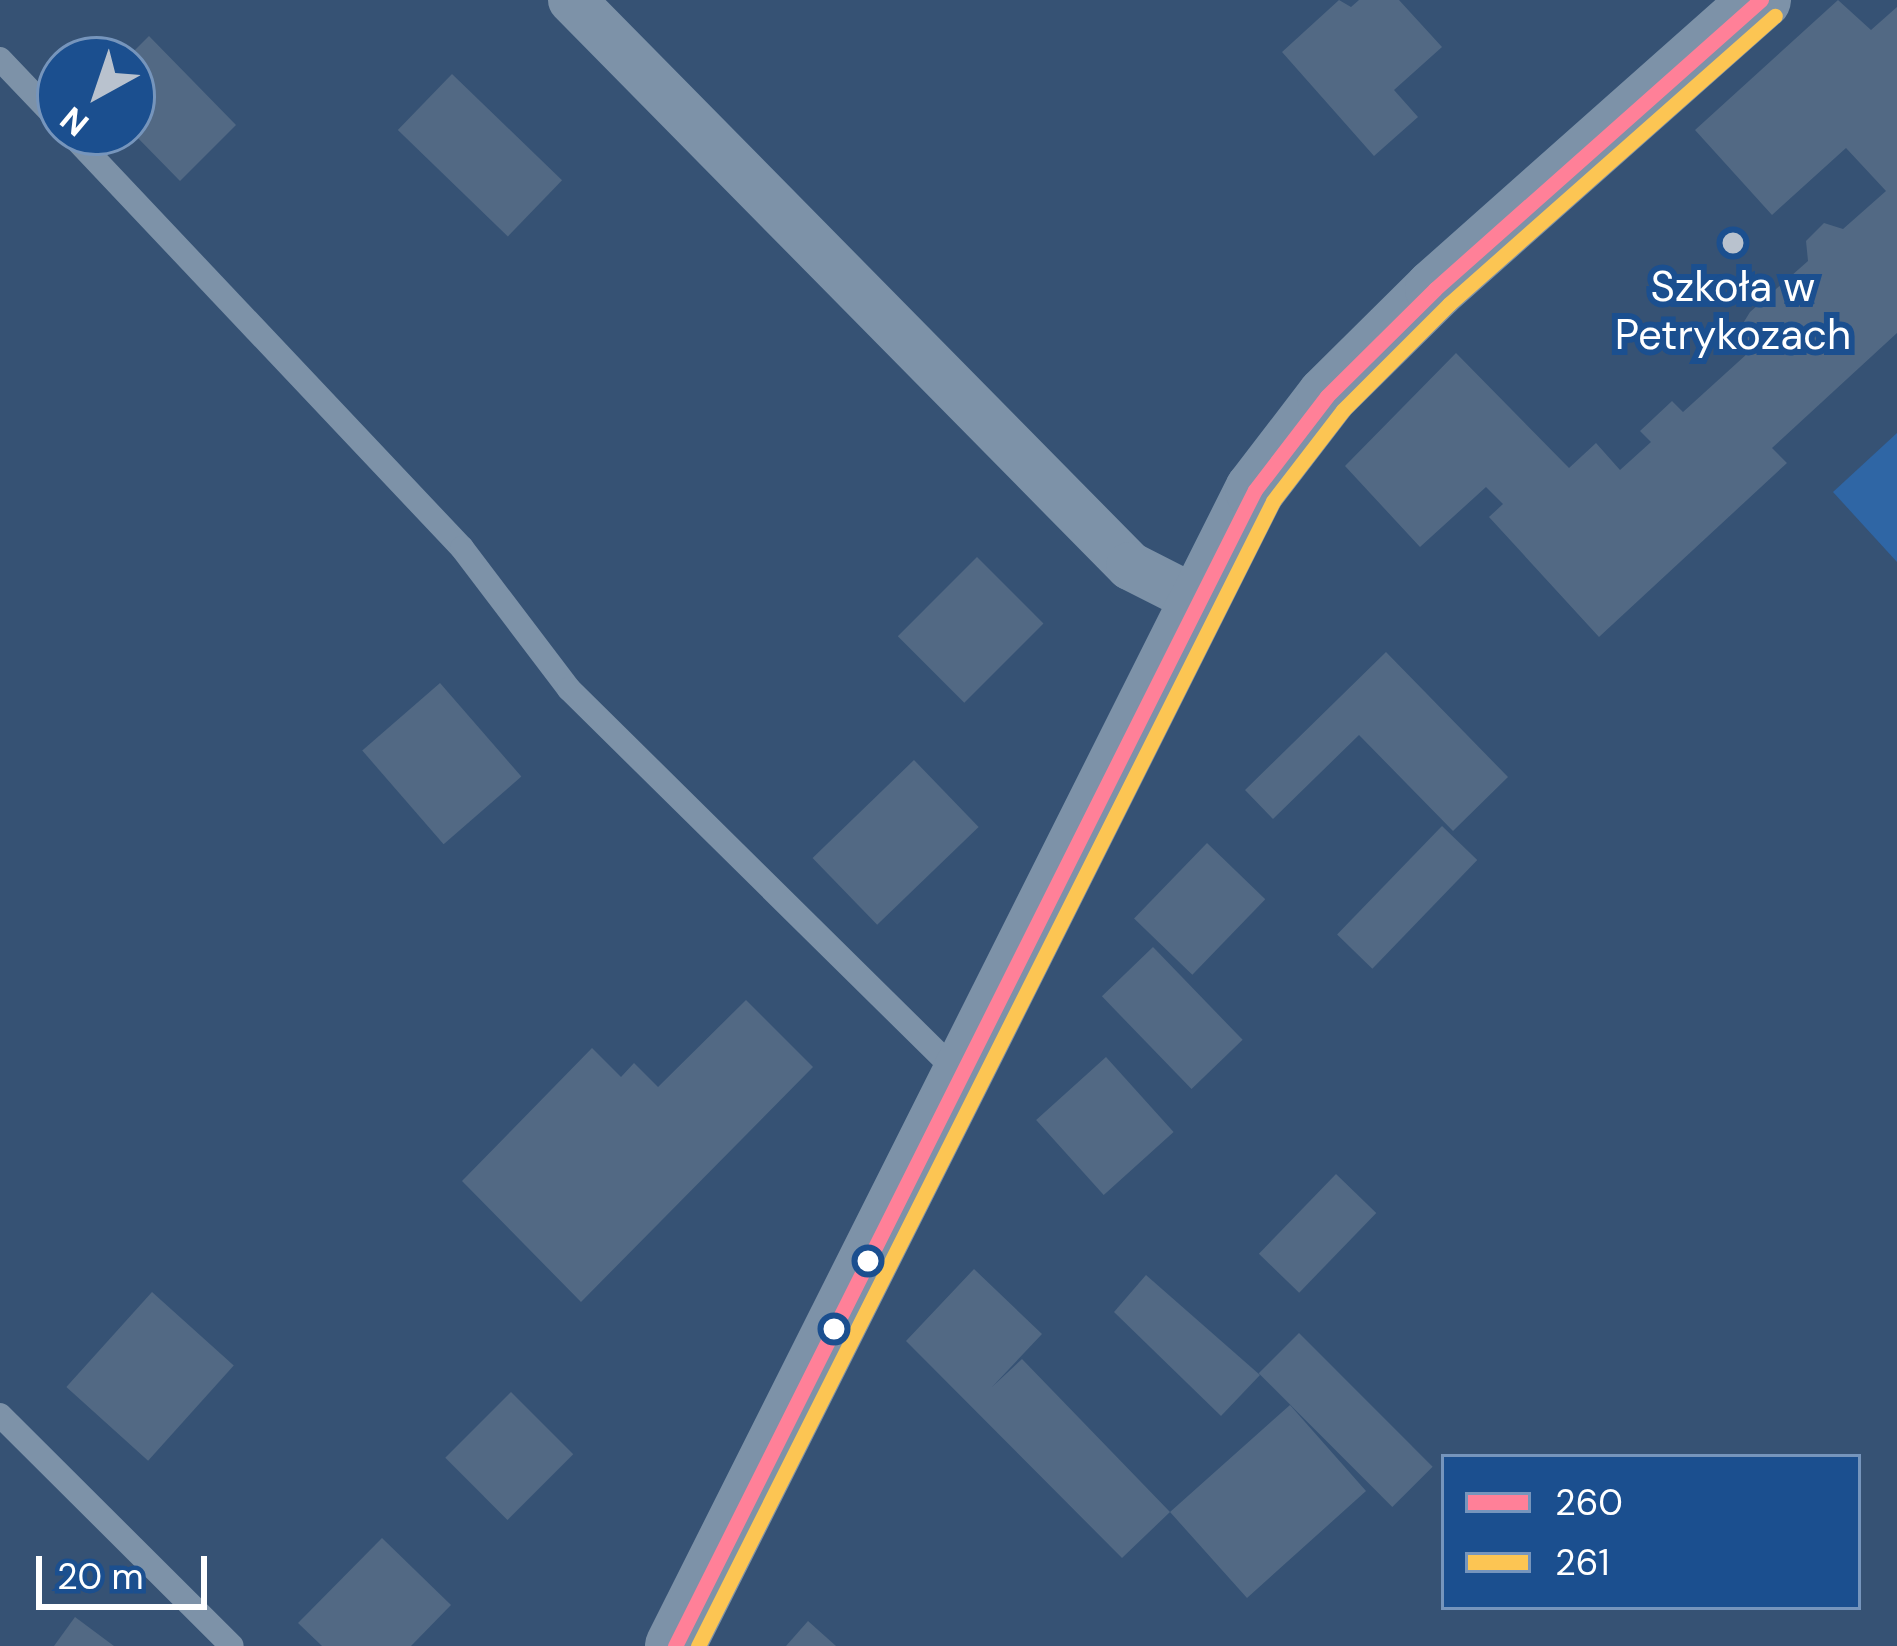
<!DOCTYPE html>
<meta charset="utf-8">
<style>
body{margin:0}
#map{position:relative;width:1897px;height:1646px;overflow:hidden;background:#365274;font-family:"DM Sans",sans-serif}
div>[style]{position:absolute}
[style*='--x']{left:calc(var(--x)*1px);top:calc(var(--y)*1px);width:calc(var(--w)*1px);rotate:calc(var(--a)*1deg)}
.green>*{inset:0;background:#2f66a5}
.building>*{inset:0;background:#526984;transform-origin:0 0}
.service>*{height:24px;margin:-12px;padding:0 12px;transform-origin:12px;border-radius:12px;background:#7d92a8}
.minor>*{height:48px;margin:-24px;padding:0 24px;transform-origin:24px;border-radius:24px;background:#7d92a8}
.tertiary>*{height:60px;margin:-30px;padding:0 30px;transform-origin:30px;border-radius:30px;background:#7d92a8}
.bus-1>*{height:15px;margin:-7.5px;padding:0 7.5px;transform-origin:7.5px;border-radius:7.5px;background:#ff8098}
.bus-2>*{height:15px;margin:-7.5px;padding:0 7.5px;transform-origin:7.5px;border-radius:7.5px;background:#fcc553}
.dots>*{width:33px;height:33px;translate:-50% -50%;box-sizing:border-box;border:6px solid #1b4f8f;border-radius:50%}
span{translate:-50% -50%;white-space:nowrap;text-align:center;line-height:1.15;-webkit-text-stroke:12px #1b4f8f;paint-order:stroke}
.poi-label{font-size:42px;color:#fff}
.legend{position:absolute;left:1441px;top:1454px;width:420px;height:156px;box-sizing:border-box;background:#1b4f8f;border:3px solid #7695bc;margin:0;padding:15px 21px;list-style:none;font-size:36px;color:#fff}
.legend li{display:flex;align-items:center;gap:24px;height:60px}
.legend b{width:60px;border:3px solid #7695bc}
.north{position:absolute;left:36px;top:36px;width:120px;height:120px;box-sizing:border-box;background:#1b4f8f;border:3px solid #7695bc;border-radius:50%;rotate:220deg;font-size:33px;font-weight:700;line-height:48px;text-align:center;color:#fff}
.north::after{content:'';display:block;margin:auto;width:42px;height:54px;background:#b9c2ce;clip-path:polygon(50% 0,100% 100%,50% 72%,0 100%)}
.scale{position:absolute;left:36px;top:1556px;width:171px;height:54px;box-sizing:border-box;border:6px solid #fff;border-top:0;padding-left:15px;font-size:36px;line-height:42px;white-space:nowrap;color:#fff;-webkit-text-stroke:9px #1b4f8f;paint-order:stroke}
</style>
<div id="map">
<div class="green">
<div style="clip-path:polygon(1897px 433px,1897px 562px,1833px 492px)"></div>
</div>
<div class="building">
<div style="clip-path:polygon(1339px 0,1351px 7px,1359px 0,1399px 0,1442px 47px,1394px 90px,1418px 117px,1374px 156px,1282px 52px)"></div>
<div style="clip-path:polygon(1838px 0,1871px 30px,1897px 7px,1897px 333px,1772px 448px,1787px 463px,1599px 637px,1489px 517px,1503px 504px,1486px 487px,1420px 547px,1345px 466px,1456px 353px,1569px 468px,1596px 443px,1620px 470px,1651px 442px,1640px 431px,1672px 401px,1683px 412px,1748px 353px,1734px 338px,1750px 312px,1808px 261px,1806px 241px,1824px 223px,1843px 229px,1886px 191px,1846px 148px,1772px 215px,1695px 130px)"></div>
<div style="clip-path:polygon(149px 36px,236px 125px,180px 181px,132px 132px,132px 60px,125px 60px)"></div>
<div style="left:452px;top:74px;width:153px;height:78px;rotate:44deg"></div>
<div style="left:977px;top:557px;width:94px;height:112px;rotate:45deg"></div>
<div style="clip-path:polygon(1386px 652px,1508px 777px,1453px 831px,1359px 735px,1273px 819px,1245px 790px)"></div>
<div style="left:440px;top:683px;width:124px;height:103px;rotate:49deg"></div>
<div style="left:914px;top:760px;width:93px;height:141px;rotate:46deg"></div>
<div style="left:1442px;top:826px;width:49px;height:151px;rotate:44deg"></div>
<div style="left:1207px;top:843px;width:81px;height:105px;rotate:44deg"></div>
<div style="left:1153px;top:947px;width:129px;height:71px;rotate:46deg"></div>
<div style="clip-path:polygon(746px 1000px,813px 1067px,581px 1302px,462px 1181px,592px 1048px,621px 1077px,634px 1063px,658px 1087px)"></div>
<div style="left:1106px;top:1057px;width:101px;height:94px;rotate:48deg"></div>
<div style="left:1336px;top:1174px;width:56px;height:111px;rotate:44deg"></div>
<div style="clip-path:polygon(974px 1269px,1042px 1334px,992px 1387px,1022px 1359px,1170px 1512px,1290px 1405px,1366px 1491px,1247px 1598px,1170px 1512px,1122px 1558px,906px 1341px)"></div>
<div style="clip-path:polygon(1146px 1275px,1260px 1375px,1221px 1416px,1114px 1312px)"></div>
<div style="left:152px;top:1292px;width:110px;height:128px;rotate:42deg"></div>
<div style="left:1299px;top:1333px;width:189px;height:57px;rotate:45deg"></div>
<div style="left:511px;top:1392px;width:88px;height:93px;rotate:45deg"></div>
<div style="clip-path:polygon(382px 1538px,451px 1605px,411px 1646px,322px 1646px,298px 1623px)"></div>
<div style="clip-path:polygon(75px 1617px,114px 1646px,54px 1646px)"></div>
<div style="clip-path:polygon(808px 1621px,836px 1646px,786px 1646px)"></div>
</div>
<div class="service">
<div style="--x:0;--y:59;--w:87;--a:46.4"></div>
<div style="--x:69;--y:132;--w:572;--a:46.63"></div>
<div style="--x:462;--y:548;--w:177;--a:52.8"></div>
<div style="--x:569;--y:689;--w:552;--a:44.63"></div>
<div style="--x:0;--y:1415;--w:327;--a:44.9"></div>
</div>
<div class="minor">
<div style="--x:572;--y:0;--w:795;--a:45.41"></div>
<div style="--x:1130;--y:566;--w:77;--a:26.9"></div>
</div>
<div class="tertiary">
<div style="--x:675;--y:1646;--w:1293;--a:-63.36"></div>
<div style="--x:1255;--y:490;--w:118;--a:-52.5"></div>
<div style="--x:1327;--y:396;--w:152;--a:-44.7"></div>
<div style="--x:1435;--y:289;--w:436;--a:-41.6"></div>
</div>
<div class="bus-1">
<div style="--x:675;--y:1646;--w:1293;--a:-63.36"></div>
<div style="--x:1255;--y:490;--w:118;--a:-52.5"></div>
<div style="--x:1327;--y:396;--w:152;--a:-44.7"></div>
<div style="--x:1435;--y:289;--w:436;--a:-41.6"></div>
</div>
<div class="bus-2">
<div style="--x:698;--y:1646;--w:1281;--a:-63.33"></div>
<div style="--x:1273;--y:501;--w:115;--a:-52.4"></div>
<div style="--x:1343;--y:410;--w:150;--a:-45"></div>
<div style="--x:1449;--y:304;--w:435;--a:-41.5"></div>
</div>
<div class="dots">
<div style="left:1733px;top:243px;background:#b9c2ce"></div>
<div style="left:868px;top:1261px;background:#fff"></div>
<div style="left:834px;top:1329px;background:#fff"></div>
</div>
<div class="poi-label">
<span style="left:1733px;top:311px">Szkoła w<br>Petrykozach</span>
</div>
<ul class="legend">
<li><b style="height:15px;background:#ff8098"></b>260</li>
<li><b style="height:15px;background:#fcc553"></b>261</li>
</ul>
<div class="north">N</div>
<div class="scale">20 m</div>
</div>
